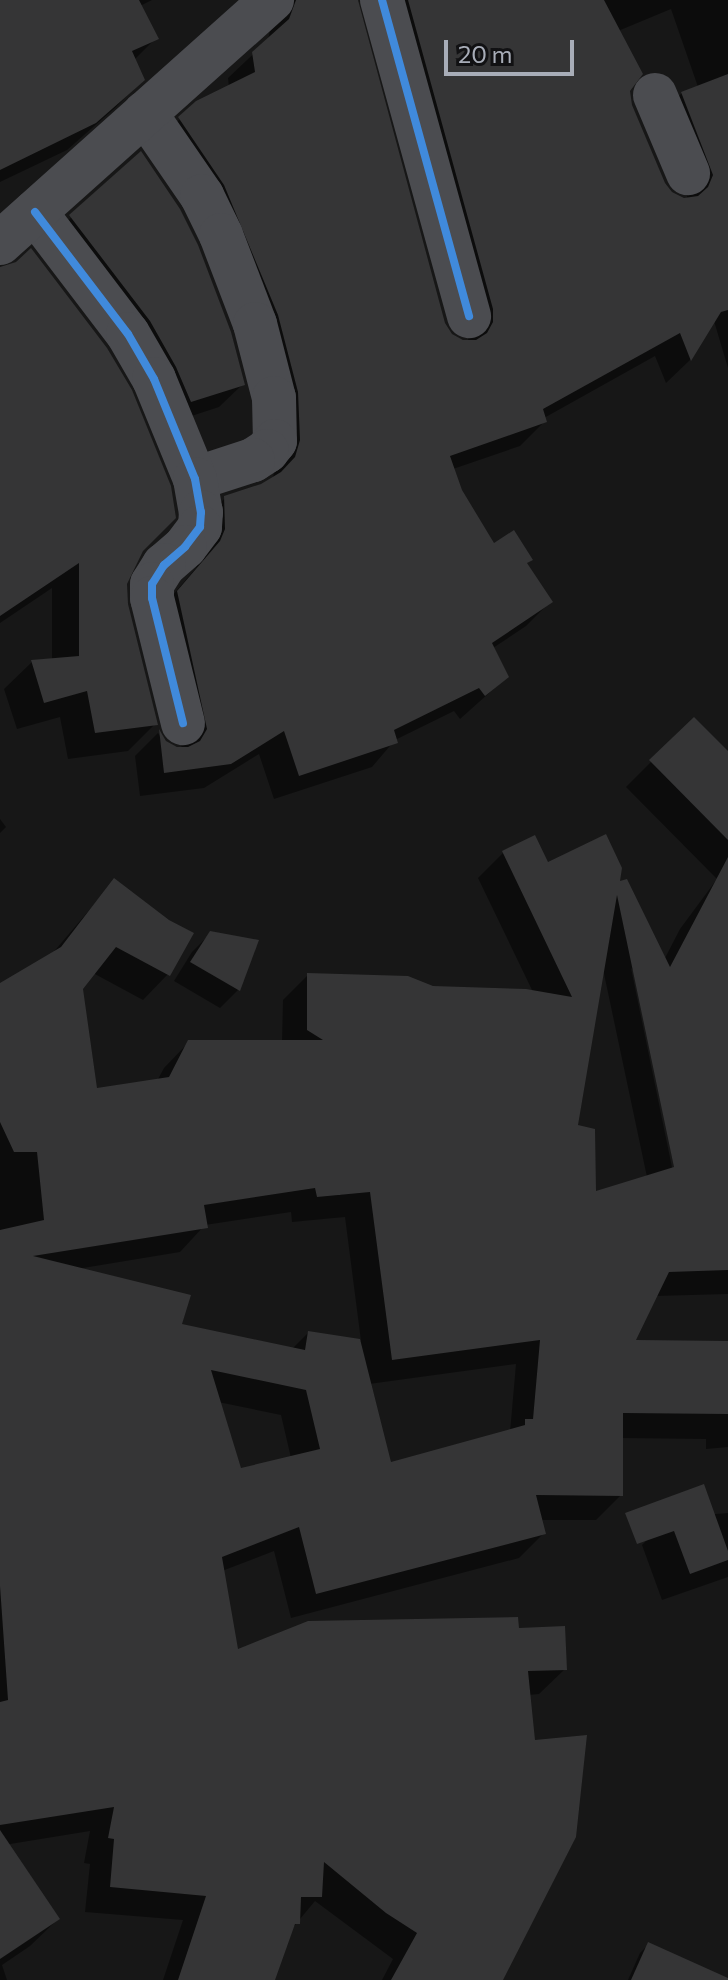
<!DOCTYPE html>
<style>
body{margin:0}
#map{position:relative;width:728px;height:1980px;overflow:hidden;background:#171717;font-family:Commissioner,sans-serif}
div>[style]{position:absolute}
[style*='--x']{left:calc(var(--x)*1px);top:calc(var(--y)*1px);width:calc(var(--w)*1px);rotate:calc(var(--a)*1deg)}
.shadow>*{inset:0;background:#0007}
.building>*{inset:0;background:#353536}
.street>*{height:44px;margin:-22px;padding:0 22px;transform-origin:22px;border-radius:22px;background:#4b4c50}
.cycleway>*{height:8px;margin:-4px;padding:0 4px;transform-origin:4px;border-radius:4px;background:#408adc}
span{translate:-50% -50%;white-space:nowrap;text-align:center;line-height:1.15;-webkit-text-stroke:6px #111113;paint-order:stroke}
.scale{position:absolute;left:444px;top:40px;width:130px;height:36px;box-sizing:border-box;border:4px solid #a8adb8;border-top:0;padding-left:10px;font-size:24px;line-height:28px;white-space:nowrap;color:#a8adb8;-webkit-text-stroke:6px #111113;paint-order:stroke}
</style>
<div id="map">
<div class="shadow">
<div style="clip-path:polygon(0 0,152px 0,140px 6px,156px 38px,134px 60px,143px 79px,116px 107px,67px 150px,0 182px)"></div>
<div style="clip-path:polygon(evenodd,292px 0,356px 0,443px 323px,451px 336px,469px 342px,364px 0,728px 0,728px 368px,714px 321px,690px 360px,666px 383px,655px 356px,544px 418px,545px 421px,520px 446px,453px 469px,460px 491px,494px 545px,526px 564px,551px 601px,526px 626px,493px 648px,507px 677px,460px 719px,454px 711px,395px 740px,372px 767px,274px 799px,259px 754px,204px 788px,140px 796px,135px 756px,158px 733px,164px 742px,182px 749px,153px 618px,196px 568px,201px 555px,200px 523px,225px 498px,272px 480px,276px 467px,254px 340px,155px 143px,180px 119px,229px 87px,228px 78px,268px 40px,272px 20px,292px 0,671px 9px,698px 87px,682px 93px,657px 118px,688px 199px,684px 200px,671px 194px,663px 184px,630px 105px,618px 31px,671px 9px)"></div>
<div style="clip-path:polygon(140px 154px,243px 384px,219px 407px,167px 424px,47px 240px)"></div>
<div style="clip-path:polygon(0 269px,139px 554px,125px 584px,126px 604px,155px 724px,128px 751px,68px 759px,60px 717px,17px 729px,4px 689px,32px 662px,52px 660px,52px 588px,0 623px)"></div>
<div style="clip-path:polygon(evenodd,694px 719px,728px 754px,728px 1294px,655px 1296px,633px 1342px,728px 1341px,728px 1447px,706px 1449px,706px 1439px,621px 1438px,621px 1495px,596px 1520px,540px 1520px,544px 1533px,519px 1558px,291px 1618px,274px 1551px,222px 1571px,236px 1652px,517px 1630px,565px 1669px,539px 1694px,529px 1695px,500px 1980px,382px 1980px,393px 1959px,315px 1901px,290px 1931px,273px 1980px,163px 1980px,183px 1920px,85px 1912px,90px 1864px,84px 1863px,90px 1831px,4px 1845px,0 1830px,0 985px,51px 955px,114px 881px,168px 974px,143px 1000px,93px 973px,81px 988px,95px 1090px,157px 1081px,164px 1068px,189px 1042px,282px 1042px,283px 1000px,308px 975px,433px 988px,533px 992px,478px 878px,503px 853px,617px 884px,664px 960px,680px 929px,717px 879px,626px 787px,694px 719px,631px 968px,636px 973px,678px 1176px,674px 1177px,631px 968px,694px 719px,603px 969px,647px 1177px,594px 1193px,576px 1126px,603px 969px,694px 719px,291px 1212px,292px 1222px,345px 1217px,361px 1341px,308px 1333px,292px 1349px,179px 1325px,77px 1269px,180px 1252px,205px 1225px,291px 1212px,694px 719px,516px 1364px,510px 1432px,389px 1464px,369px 1384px,516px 1364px,694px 719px,218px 1402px,281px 1415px,291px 1458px,240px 1470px,218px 1402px)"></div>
<div style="clip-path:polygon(0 819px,6px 827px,0 833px)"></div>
<div style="clip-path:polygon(211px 933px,256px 942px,238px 990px,220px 1008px,174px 981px,192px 952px)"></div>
<div style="clip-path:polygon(728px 1513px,728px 1577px,662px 1600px,642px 1545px,669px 1518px)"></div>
<div style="clip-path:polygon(0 1852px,58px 1919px,30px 1946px,2px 1965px,7px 1980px,0 1980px)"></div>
<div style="clip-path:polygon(649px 1944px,678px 1980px,628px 1980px,640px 1953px)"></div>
</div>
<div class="building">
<div style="clip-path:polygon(0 0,139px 0,159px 39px,132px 51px,145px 80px,96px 123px,0 170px)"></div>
<div style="clip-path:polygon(296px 0,358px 0,445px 323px,452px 334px,463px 340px,476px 340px,487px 333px,493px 322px,493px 309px,408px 0,604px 0,643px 74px,630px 91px,632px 105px,665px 183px,672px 192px,684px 198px,698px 196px,708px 187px,713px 175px,681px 92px,728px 74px,728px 310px,721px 312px,691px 361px,680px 333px,543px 409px,547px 422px,450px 456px,462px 490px,494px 543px,514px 530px,533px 560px,527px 563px,553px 602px,492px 643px,509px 677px,485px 696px,479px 688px,394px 730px,398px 743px,299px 776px,284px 731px,231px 764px,164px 773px,159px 729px,166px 741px,177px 747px,188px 747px,200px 741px,207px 729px,177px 591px,220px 541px,225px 529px,224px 496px,261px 484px,281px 472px,295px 457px,300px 440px,298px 392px,278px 315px,224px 185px,178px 117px,196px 101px,255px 72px,252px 52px,289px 19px)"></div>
<div style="clip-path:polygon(141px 151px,180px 209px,198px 245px,231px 332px,245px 385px,191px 402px,176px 367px,150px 321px,69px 215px)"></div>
<div style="clip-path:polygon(31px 248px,107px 348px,132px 390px,171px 486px,176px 518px,143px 551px,127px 584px,128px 604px,158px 725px,95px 733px,87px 691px,44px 703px,31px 660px,79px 656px,79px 563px,0 616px,0 267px,16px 262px)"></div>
<div style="clip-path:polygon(694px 717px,728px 751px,728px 840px,649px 760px)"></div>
<div style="clip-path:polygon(evenodd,606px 834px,622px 868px,620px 881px,627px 879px,670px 967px,728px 857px,728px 1270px,669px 1272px,636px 1340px,728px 1341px,728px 1414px,623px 1413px,623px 1496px,536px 1495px,546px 1534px,316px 1594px,299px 1527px,222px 1557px,238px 1649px,308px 1621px,518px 1617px,519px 1628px,565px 1626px,567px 1670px,528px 1671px,535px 1740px,587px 1735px,576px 1837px,503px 1980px,391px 1980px,417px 1933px,386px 1913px,324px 1862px,322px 1897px,301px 1897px,300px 1924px,295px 1924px,275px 1980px,178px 1980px,206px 1896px,110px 1887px,114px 1839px,108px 1838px,114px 1807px,0 1825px,0 1702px,8px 1700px,0 1586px,0 1230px,44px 1220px,37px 1152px,14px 1152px,0 1122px,0 983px,61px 947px,114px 878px,169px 920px,194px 933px,170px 976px,116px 947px,83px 989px,97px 1088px,169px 1077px,188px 1040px,323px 1040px,307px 1030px,307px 973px,408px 976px,433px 986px,526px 989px,572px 997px,502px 851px,535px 835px,548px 862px,606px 834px,617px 895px,674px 1167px,596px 1191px,595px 1129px,578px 1125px,617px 895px,606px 834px,315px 1188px,317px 1197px,370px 1192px,392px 1360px,540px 1340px,533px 1419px,525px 1419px,525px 1425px,391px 1462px,360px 1339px,308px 1331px,305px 1350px,182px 1324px,191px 1295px,33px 1256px,208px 1228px,204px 1205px,315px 1188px,606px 834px,211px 1370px,306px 1390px,320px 1449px,241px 1468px,211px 1370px)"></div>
<div style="clip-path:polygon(210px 931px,259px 940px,240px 991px,190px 962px)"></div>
<div style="clip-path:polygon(704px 1484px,728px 1551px,728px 1560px,690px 1574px,674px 1531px,637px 1544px,625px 1513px)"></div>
<div style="clip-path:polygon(0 1830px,60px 1919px,0 1959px)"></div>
<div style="clip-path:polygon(648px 1942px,728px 1978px,728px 1980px,631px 1980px)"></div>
</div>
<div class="street">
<div style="--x:382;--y:0;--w:328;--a:74.6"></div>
<div style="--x:655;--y:95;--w:85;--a:67.1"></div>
<div style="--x:145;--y:113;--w:101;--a:55.5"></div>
<div style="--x:202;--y:196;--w:43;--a:64"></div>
<div style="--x:221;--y:235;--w:95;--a:69.1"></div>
<div style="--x:255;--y:324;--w:76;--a:75.6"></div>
<div style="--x:274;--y:398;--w:43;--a:88.7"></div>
<div style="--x:275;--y:441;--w:13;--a:129"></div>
<div style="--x:267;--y:451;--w:17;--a:147"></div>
<div style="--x:253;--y:460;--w:61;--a:161.9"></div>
<div style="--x:35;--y:212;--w:153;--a:52.7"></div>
<div style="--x:128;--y:334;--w:52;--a:60"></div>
<div style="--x:154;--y:379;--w:108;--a:67.7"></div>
<div style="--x:195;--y:479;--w:34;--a:80"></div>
<div style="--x:201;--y:512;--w:15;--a:94"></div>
<div style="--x:200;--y:527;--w:25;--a:127"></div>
<div style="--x:185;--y:547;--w:28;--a:139"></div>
<div style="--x:164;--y:565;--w:22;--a:122"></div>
<div style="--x:152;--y:584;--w:14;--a:90"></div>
<div style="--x:152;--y:598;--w:129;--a:76.1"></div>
<div style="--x:0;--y:243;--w:365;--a:-41.8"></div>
</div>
<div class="cycleway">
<div style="--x:382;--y:0;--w:328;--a:74.6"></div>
<div style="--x:35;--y:212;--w:153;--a:52.7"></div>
<div style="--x:128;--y:334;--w:52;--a:60"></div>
<div style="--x:154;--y:379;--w:108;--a:67.7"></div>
<div style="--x:195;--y:479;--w:34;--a:80"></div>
<div style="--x:201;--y:512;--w:15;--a:94"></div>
<div style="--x:200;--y:527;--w:25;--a:127"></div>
<div style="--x:185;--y:547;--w:28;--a:139"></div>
<div style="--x:164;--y:565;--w:22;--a:122"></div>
<div style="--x:152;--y:584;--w:14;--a:90"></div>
<div style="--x:152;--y:598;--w:129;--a:76.1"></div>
</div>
<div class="scale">20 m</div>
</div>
